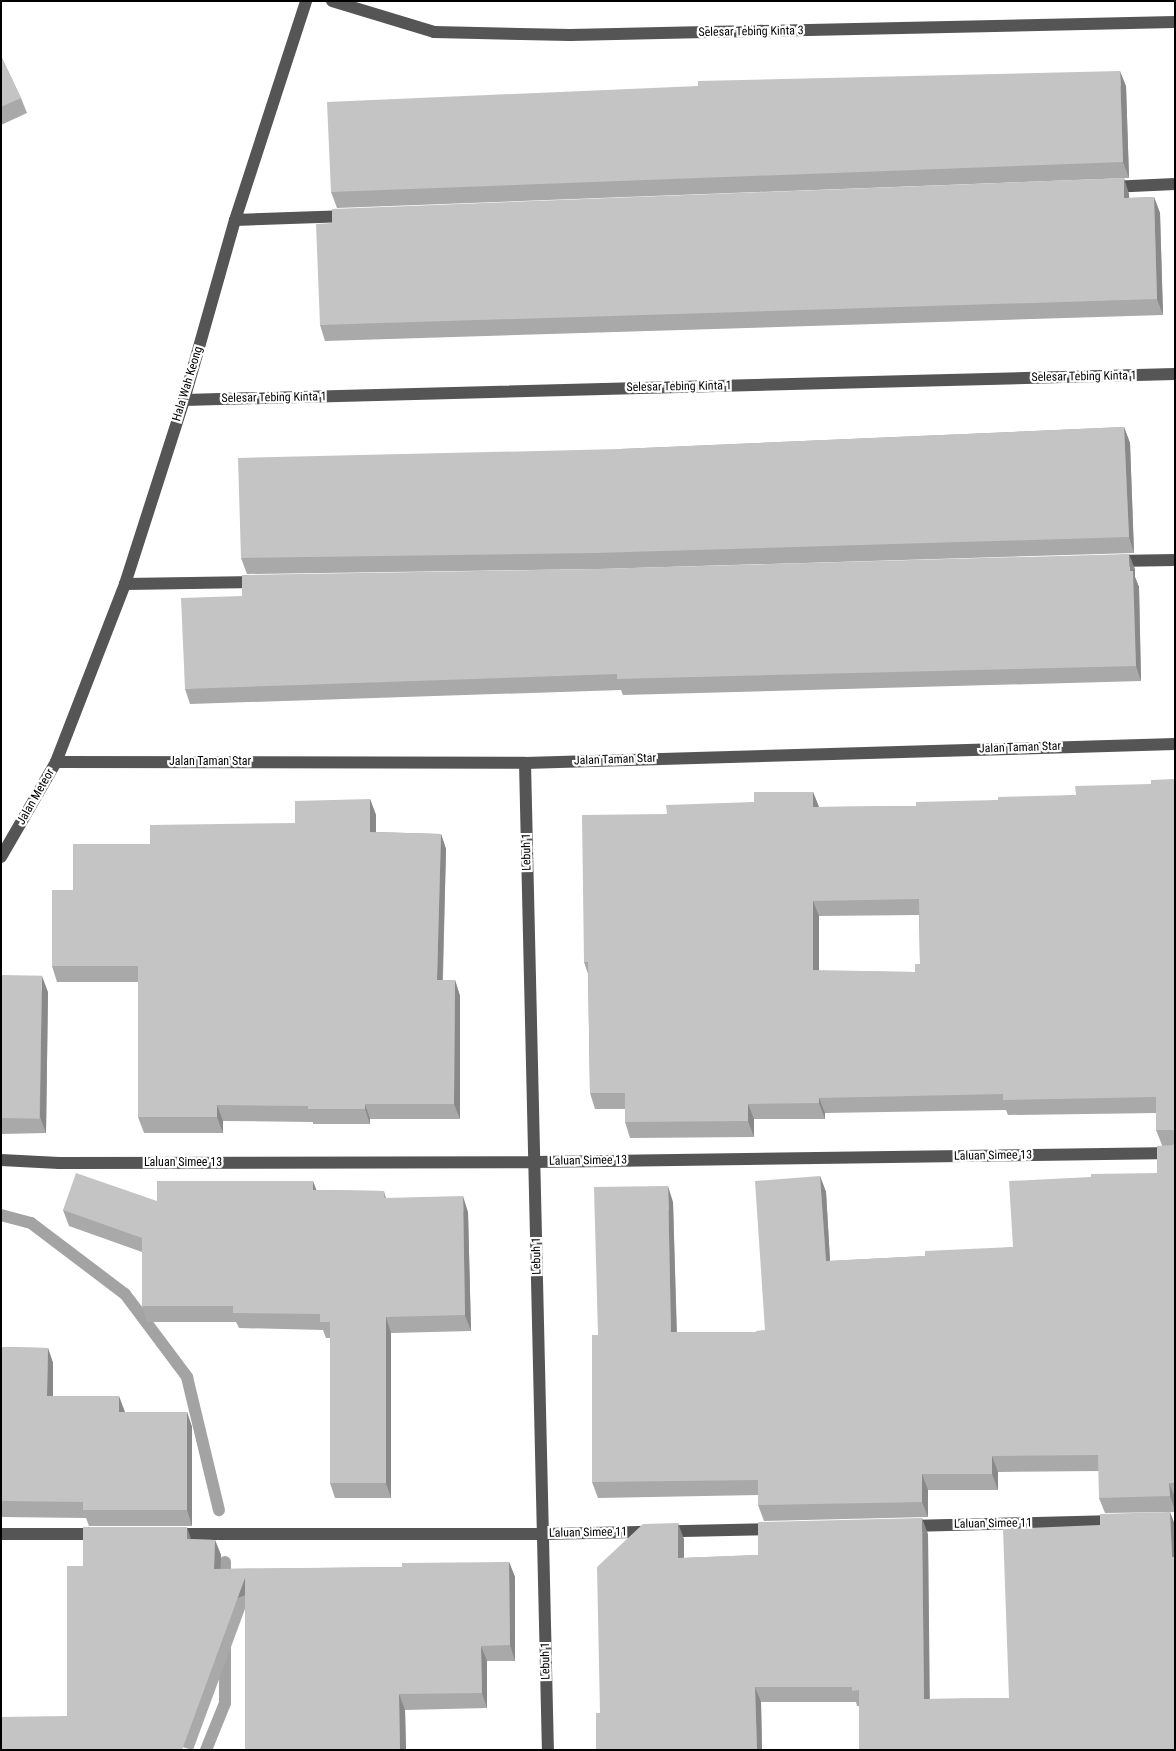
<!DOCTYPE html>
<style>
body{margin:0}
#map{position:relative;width:1176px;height:1751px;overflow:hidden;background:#fff;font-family:"Roboto Condensed",sans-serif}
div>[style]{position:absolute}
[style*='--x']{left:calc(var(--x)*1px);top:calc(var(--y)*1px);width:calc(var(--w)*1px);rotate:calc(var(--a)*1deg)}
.stream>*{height:12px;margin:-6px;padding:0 6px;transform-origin:6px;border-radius:6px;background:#a3a3a3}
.minor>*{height:12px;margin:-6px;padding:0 6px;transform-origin:6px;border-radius:6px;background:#555}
.wall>*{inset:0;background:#a9a9a9}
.shaded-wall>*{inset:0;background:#898989;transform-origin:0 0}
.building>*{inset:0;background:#c4c4c4;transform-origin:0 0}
span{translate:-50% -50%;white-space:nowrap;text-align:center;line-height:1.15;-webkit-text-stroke:4.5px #fff;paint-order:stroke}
.street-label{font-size:12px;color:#000}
.frame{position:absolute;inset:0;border:2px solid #000;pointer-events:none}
</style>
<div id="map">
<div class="stream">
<div style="--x:1;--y:1215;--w:31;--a:15"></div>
<div style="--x:31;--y:1223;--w:118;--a:37.1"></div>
<div style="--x:125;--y:1294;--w:104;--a:53.2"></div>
<div style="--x:187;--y:1377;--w:137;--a:76.5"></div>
<div style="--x:225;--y:1562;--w:24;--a:90"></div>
<div style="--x:206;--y:1750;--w:51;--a:-68"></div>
<div style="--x:225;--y:1703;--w:55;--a:-90"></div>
</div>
<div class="minor">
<div style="--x:332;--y:1;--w:107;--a:16.9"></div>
<div style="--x:434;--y:32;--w:136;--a:1.3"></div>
<div style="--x:570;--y:35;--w:605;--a:-1.23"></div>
<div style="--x:1110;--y:187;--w:65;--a:-2.6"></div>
<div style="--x:235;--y:220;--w:113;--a:-2"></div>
<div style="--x:184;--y:400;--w:991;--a:-1.5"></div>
<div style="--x:1114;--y:561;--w:61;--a:-0.9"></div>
<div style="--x:125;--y:584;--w:132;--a:-0.9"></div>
<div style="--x:56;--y:762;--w:469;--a:0.1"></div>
<div style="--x:525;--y:763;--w:650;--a:-1.67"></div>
<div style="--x:525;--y:763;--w:987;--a:88.67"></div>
<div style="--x:1;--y:857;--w:110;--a:-59.9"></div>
<div style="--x:56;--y:762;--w:191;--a:-68.8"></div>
<div style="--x:125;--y:584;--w:193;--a:-72.2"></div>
<div style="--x:184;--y:400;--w:187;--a:-74.2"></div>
<div style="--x:235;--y:220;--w:230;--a:-72"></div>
<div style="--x:1;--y:1160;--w:58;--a:3"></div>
<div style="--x:59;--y:1163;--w:475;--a:-0.1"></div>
<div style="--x:534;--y:1162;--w:641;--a:-0.8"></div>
<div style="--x:909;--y:1526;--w:207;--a:-1.4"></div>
<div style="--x:1;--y:1534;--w:98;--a:0"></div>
<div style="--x:174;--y:1534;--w:369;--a:0"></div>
<div style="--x:543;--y:1534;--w:231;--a:-1.2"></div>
</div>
<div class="wall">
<div style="clip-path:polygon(1px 56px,21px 98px,27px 113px,1px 125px)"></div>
<div style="clip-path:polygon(698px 86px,1126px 86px,1129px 178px,337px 208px,331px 192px)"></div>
<div style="clip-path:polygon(1129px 194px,1129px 198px,1154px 197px,1160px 213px,1163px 315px,325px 341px,320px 325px)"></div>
<div style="clip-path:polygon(1124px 427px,1130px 443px,1134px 553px,600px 569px,247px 574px,241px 558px,620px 449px)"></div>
<div style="clip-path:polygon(1135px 569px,1135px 577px,1139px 587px,1141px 681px,623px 695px,621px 690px,190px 704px,185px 689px)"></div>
<div style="clip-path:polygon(evenodd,1175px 779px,1175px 1512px,1105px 1513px,1099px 1498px,1099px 1471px,998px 1472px,998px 1490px,928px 1490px,928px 1517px,764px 1521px,758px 1505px,758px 1495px,598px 1498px,592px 1482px,598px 1335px,673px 1202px,677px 1332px,756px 1332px,765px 1330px,820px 1176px,826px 1192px,830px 1261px,925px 1256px,1013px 1247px,1157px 1173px,1162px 1145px,1156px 1130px,1156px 1113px,1008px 1115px,1006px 1110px,825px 1113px,825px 1119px,754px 1119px,754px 1137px,630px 1138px,625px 1122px,625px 1109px,595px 1109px,590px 1093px,588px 974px,584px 962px,667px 814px,754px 802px,813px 792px,819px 807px,916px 806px,1076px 795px,1151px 784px,1175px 779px,919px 915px,920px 964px,915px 972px,819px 971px,819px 916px,919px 915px)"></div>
<div style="clip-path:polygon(370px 799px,376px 815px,376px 832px,441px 834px,446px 849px,443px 980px,455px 980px,460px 996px,460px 1119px,370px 1119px,370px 1124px,313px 1124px,313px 1122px,223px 1121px,223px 1133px,144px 1133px,138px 1117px,138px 982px,57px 982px,52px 966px,73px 890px,150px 844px,295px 823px)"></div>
<div style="clip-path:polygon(1px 975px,48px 992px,46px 1133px,1px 1134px)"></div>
<div style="clip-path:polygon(316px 1190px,384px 1191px,386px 1198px,468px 1212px,471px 1331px,391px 1333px,391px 1498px,335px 1498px,330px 1483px,330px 1338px,326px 1338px,323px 1330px,239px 1328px,236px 1322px,147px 1322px,142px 1306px,142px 1252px,69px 1226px,63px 1210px,157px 1201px)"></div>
<div style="clip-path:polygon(1px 1347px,48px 1348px,53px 1363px,53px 1396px,125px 1412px,187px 1412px,192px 1427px,192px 1526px,89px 1526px,86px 1518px,1px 1517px)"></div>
<div style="clip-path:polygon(1170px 1512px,1175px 1525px,1175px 1750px,857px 1706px,856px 1702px,761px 1702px,762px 1750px,596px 1750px,600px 1713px,684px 1539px,684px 1558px,758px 1555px,928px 1534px,929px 1699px,1009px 1698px,1100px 1525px)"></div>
<div style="clip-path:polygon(191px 1539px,215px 1540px,221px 1555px,220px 1569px,402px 1567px,509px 1562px,515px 1577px,515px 1661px,487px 1661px,487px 1708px,405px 1710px,406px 1750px,245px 1750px,245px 1609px,193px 1750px,67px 1716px,83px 1566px)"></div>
</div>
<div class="shaded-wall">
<div style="clip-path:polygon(1120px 71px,1126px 86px,1129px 178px,1123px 162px)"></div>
<div style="clip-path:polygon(1124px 178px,1129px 194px,1130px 214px,1124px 198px)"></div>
<div style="clip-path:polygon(1154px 197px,1160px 213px,1163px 315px,1157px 299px)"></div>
<div style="clip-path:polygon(1124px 427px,1130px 443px,1134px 553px,1129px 537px)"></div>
<div style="clip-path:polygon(1129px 554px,1135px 569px,1135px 577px,1139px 587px,1141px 681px,1136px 666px)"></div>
<div style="clip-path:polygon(813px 792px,819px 807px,813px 807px)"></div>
<div style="clip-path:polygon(370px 799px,376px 815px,376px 848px,370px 832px)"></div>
<div style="clip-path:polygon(441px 834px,446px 849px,442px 996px,437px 980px)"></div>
<div style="clip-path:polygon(813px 901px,819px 916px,819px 986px,813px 970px)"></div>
<div style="clip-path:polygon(42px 976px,48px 992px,46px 1133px,40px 1117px)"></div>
<div style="clip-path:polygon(455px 980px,460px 996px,460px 1119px,454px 1104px)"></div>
<div style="clip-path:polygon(819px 1098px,825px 1113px,825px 1119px,819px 1103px)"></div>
<div style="clip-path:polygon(365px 1104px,370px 1119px,370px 1124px,365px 1109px)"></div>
<div style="clip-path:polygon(748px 1104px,754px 1119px,754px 1137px,748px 1121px)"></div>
<div style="clip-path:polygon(217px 1105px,223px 1121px,223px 1133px,217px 1117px)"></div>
<div style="clip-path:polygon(820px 1176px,826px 1192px,831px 1277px,826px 1261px)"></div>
<div style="clip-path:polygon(313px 1181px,319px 1197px,313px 1190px)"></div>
<div style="clip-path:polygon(668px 1186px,673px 1202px,677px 1348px,671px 1332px)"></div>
<div style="clip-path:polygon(463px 1196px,468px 1212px,471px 1331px,465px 1315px)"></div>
<div style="clip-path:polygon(386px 1317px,391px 1333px,391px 1498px,386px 1483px)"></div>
<div style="clip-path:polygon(48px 1348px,53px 1363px,53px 1411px,47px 1396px)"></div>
<div style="clip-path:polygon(119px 1396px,125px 1412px,119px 1412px)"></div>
<div style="clip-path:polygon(187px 1412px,192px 1427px,192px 1526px,187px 1510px)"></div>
<div style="clip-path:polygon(992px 1456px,998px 1472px,998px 1490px,992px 1474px)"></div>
<div style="clip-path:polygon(922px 1474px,928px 1490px,928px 1517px,922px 1502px)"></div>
<div style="clip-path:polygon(1169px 1483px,1175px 1497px,1175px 1510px,1170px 1496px)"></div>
<div style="clip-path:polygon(1170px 1512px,1175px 1525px,1175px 1566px,1172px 1557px)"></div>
<div style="clip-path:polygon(922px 1518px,928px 1534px,930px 1715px,924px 1699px)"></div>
<div style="clip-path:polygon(678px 1523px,684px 1539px,684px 1573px,678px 1558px)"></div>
<div style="clip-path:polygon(187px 1527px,192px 1542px,187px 1539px)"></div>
<div style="clip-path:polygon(215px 1540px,221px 1555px,220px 1584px,214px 1569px)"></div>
<div style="clip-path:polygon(509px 1562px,515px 1577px,515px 1661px,510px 1645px)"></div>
<div style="left:245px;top:1578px;width:16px;height:183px;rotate:68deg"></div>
<div style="clip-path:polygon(481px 1646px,487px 1661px,487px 1708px,482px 1693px)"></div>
<div style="clip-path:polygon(755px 1687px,761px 1702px,762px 1750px,757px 1750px)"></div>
<div style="clip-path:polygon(399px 1694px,405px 1710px,406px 1750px,400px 1750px)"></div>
</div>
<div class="building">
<div style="clip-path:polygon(1px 56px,21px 98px,1px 107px)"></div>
<div style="clip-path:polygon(1120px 71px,1123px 162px,331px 192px,327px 102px,698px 86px,698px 81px)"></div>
<div style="clip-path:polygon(1124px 178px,1124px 198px,1154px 197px,1157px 299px,320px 325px,316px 224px,332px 223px,332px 209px)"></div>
<div style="clip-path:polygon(1124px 427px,1129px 537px,594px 553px,241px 558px,238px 458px,620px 449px)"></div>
<div style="clip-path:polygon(1129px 554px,1130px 571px,1133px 571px,1136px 666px,617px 679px,617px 674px,185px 689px,181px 598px,242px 596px,242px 575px,595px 569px)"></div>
<div style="clip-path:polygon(evenodd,1175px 779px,1175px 1133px,1173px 1130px,1156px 1130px,1156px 1097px,1003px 1100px,1003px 1094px,819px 1098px,819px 1103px,748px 1104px,748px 1121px,625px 1122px,625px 1093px,590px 1093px,588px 962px,584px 962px,582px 815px,667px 814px,666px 805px,754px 802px,754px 792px,813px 792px,813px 807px,916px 806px,916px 802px,998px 800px,998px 797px,1076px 795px,1075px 786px,1151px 784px,1151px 780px,1175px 779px,919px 899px,920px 964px,915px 964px,915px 972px,813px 970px,813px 901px,919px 899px)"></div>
<div style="clip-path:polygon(370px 799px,370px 832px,441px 834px,437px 980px,455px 980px,454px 1104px,365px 1104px,365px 1109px,308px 1109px,308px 1106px,217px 1105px,217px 1117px,138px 1117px,138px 966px,52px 966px,52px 890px,73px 890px,73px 844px,150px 844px,150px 825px,295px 823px,295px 801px)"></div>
<div style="left:1px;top:975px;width:41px;height:143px;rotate:1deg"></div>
<div style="clip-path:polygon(1175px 1142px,1175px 1483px,1169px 1483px,1170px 1496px,1099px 1498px,1098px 1455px,992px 1456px,992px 1474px,922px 1474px,922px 1502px,758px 1505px,758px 1480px,592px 1482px,592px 1335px,598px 1335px,594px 1187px,668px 1186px,671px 1332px,756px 1332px,756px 1331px,765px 1330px,755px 1181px,820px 1176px,826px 1261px,925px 1256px,925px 1251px,1013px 1247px,1009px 1181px,1091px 1177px,1091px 1174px,1157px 1173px,1157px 1146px,1173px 1145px)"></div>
<div style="clip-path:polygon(76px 1173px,157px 1201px,157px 1181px,313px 1181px,313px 1190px,384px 1191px,384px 1198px,463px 1196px,465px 1315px,386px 1317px,386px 1483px,330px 1483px,330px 1322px,320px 1322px,320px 1314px,233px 1313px,233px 1306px,142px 1306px,142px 1238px,63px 1210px)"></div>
<div style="clip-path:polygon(1px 1347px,48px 1348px,47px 1396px,119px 1396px,119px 1412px,187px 1412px,187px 1510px,83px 1510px,83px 1502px,1px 1501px)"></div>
<div style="clip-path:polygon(1170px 1512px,1172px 1557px,1175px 1557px,1175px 1750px,859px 1750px,859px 1690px,852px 1691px,852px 1687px,755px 1687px,757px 1750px,596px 1750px,596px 1713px,600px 1713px,597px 1567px,643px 1524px,678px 1523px,678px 1558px,758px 1555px,758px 1522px,922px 1518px,924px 1699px,1009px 1698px,1003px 1529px,1100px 1525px,1100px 1514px)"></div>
<div style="clip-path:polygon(83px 1527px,187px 1527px,187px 1539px,215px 1540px,214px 1569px,402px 1567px,402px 1563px,509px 1562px,510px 1645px,481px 1646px,482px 1693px,399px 1694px,400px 1750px,245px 1750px,245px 1578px,182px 1750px,1px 1750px,1px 1717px,67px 1716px,67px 1566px,83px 1566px)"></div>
</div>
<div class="street-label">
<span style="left:751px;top:32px;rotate:-1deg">Selesar Tebing Kinta 3</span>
<span style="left:1084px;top:377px;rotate:-1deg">Selesar Tebing Kinta 1</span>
<span style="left:188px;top:384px;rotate:-73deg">Hala Wah Keong</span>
<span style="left:679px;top:387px;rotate:-1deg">Selesar Tebing Kinta 1</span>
<span style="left:274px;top:398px;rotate:-1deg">Selesar Tebing Kinta 1</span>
<span style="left:1020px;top:748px;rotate:-2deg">Jalan Taman Star</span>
<span style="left:615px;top:760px;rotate:-2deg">Jalan Taman Star</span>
<span style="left:210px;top:762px">Jalan Taman Star</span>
<span style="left:36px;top:797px;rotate:-60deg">Jalan Meteor</span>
<span style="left:527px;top:852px;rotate:-91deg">Lebuh 1</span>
<span style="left:993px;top:1156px;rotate:-1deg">Laluan Simee 13</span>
<span style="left:588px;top:1161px;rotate:-1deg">Laluan Simee 13</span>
<span style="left:183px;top:1163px">Laluan Simee 13</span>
<span style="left:537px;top:1256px;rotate:-91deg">Lebuh 1</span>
<span style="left:993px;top:1524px;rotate:-1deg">Laluan Simee 11</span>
<span style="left:588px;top:1533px;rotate:-1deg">Laluan Simee 11</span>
<span style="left:546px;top:1661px;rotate:-91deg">Lebuh 1</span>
</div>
<div class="frame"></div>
</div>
